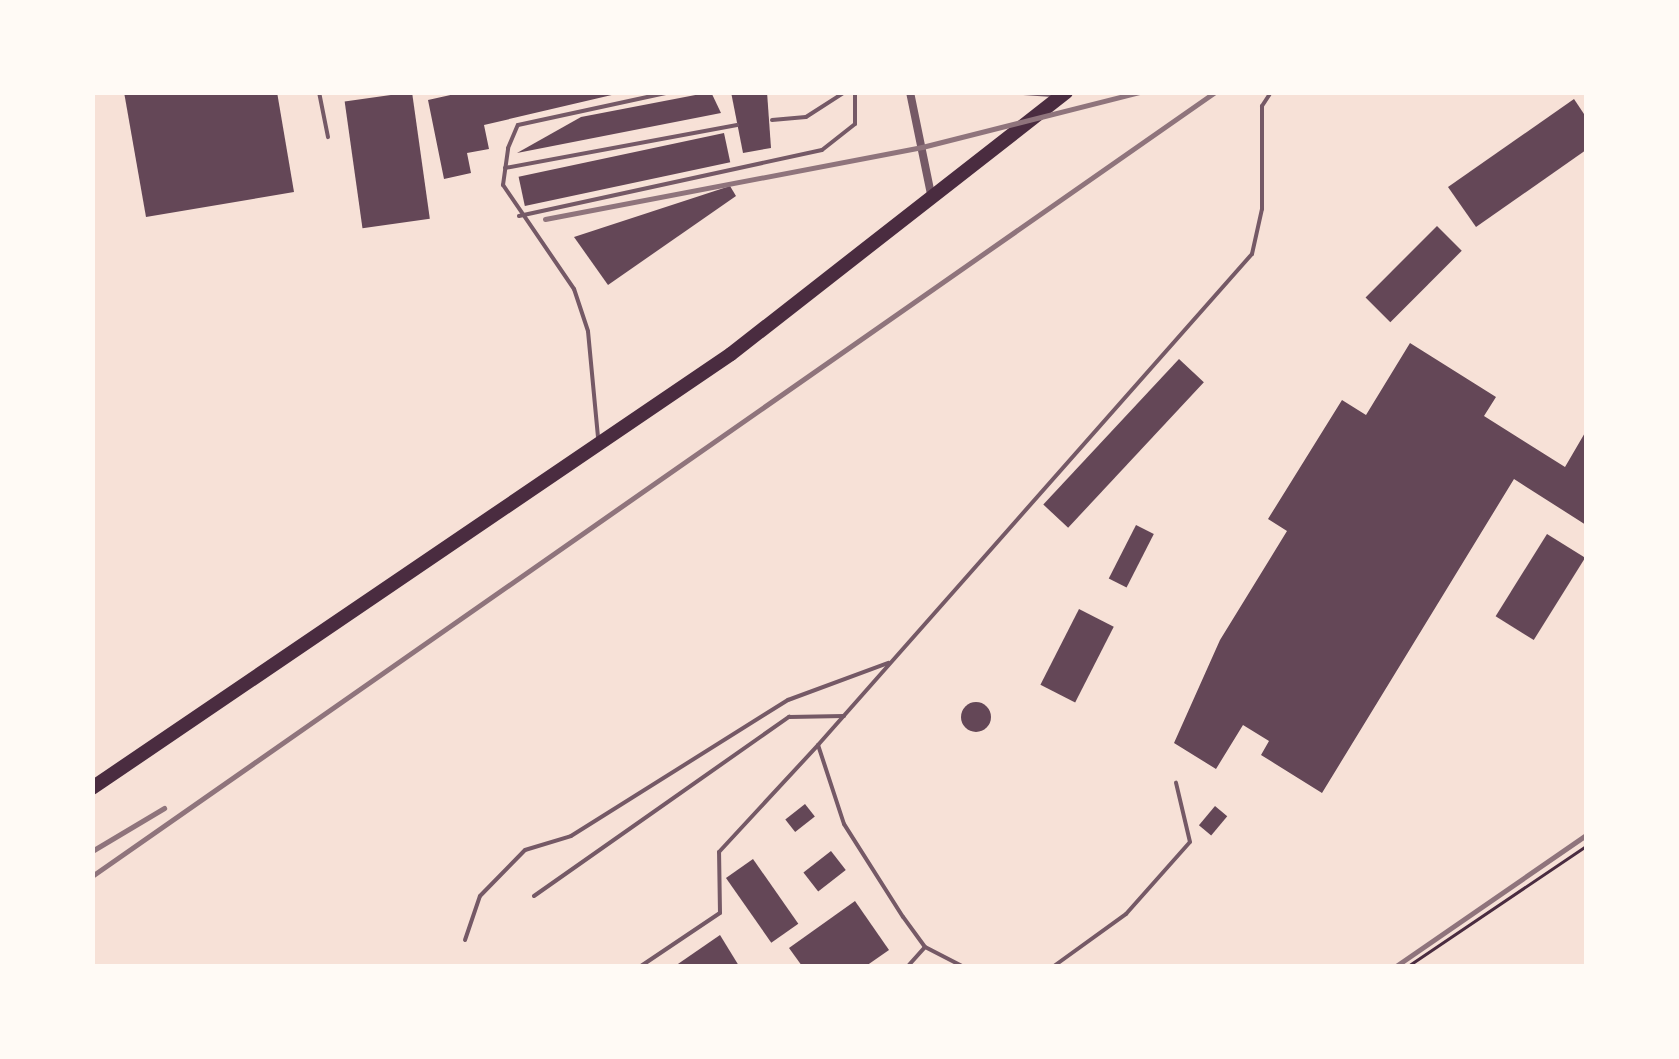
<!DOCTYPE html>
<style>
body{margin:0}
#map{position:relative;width:1679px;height:1059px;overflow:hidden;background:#f7e1d7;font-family:Helvetica,sans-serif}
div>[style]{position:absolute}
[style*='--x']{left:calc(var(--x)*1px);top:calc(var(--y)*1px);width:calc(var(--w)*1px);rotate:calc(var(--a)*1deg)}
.building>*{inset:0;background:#644757;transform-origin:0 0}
.round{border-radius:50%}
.path>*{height:2.5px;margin:-1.25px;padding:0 1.25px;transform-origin:1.25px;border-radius:1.25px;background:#4a2c40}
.service>*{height:4px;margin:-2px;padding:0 2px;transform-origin:2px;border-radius:2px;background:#755966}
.minor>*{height:8px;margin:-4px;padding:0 4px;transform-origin:4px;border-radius:4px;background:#755966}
.trunk>*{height:14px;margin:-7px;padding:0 7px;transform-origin:7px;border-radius:7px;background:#4a2c40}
.rail>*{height:5px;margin:-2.5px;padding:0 2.5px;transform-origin:2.5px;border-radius:2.5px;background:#8f747c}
span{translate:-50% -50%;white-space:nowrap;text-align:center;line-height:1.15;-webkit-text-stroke:8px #fffaf5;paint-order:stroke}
.frame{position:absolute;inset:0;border:95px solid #fffaf5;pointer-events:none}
</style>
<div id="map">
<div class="building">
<div style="clip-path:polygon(124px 92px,277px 92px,294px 192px,146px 217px)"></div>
<div style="left:412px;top:92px;width:128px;height:68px;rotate:82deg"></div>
<div style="clip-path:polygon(464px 92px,616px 92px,616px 94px,484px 125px,489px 149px,467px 153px,471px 173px,444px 179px,428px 100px)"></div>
<div style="clip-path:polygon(711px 92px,721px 113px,517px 153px,581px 117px)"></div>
<div style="clip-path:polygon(731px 92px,767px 92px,771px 148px,743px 153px)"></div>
<div style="clip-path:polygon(1574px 99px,1586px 117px,1586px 150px,1476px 227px,1448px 187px)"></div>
<div style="left:724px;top:133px;width:30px;height:210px;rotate:78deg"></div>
<div style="clip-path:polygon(730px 186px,736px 196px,608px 285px,574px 237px)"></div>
<div style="left:1437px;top:226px;width:35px;height:101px;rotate:45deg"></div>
<div style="clip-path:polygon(1410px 343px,1496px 397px,1484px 416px,1565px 467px,1586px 431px,1586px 525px,1514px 479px,1322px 793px,1261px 755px,1269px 741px,1243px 725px,1216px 769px,1174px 743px,1220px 640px,1287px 531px,1268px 519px,1342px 400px,1366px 415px)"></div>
<div style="left:1179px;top:359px;width:34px;height:199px;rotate:43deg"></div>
<div style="left:1136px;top:525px;width:20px;height:60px;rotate:27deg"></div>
<div style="left:1547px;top:534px;width:45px;height:97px;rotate:32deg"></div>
<div style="left:1079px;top:609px;width:39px;height:85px;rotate:27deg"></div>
<div class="round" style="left:961px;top:702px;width:30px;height:30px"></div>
<div style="left:805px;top:804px;width:16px;height:25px;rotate:52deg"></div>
<div style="left:1215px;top:806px;width:16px;height:25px;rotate:40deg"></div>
<div style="left:831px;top:851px;width:24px;height:35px;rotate:52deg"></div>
<div style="left:753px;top:859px;width:79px;height:33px;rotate:55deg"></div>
<div style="clip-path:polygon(855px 901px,889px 950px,866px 966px,802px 966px,789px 948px)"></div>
<div style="clip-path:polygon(720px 935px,739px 966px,675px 966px)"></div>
</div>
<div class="path">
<div style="--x:1408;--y:966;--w:215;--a:-34"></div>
</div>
<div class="service">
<div style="--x:319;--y:92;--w:46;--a:78.7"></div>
<div style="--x:1007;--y:92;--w:45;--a:3.8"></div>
<div style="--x:772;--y:120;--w:34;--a:-5"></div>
<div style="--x:806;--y:117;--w:46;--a:-32.7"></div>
<div style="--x:505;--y:168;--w:236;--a:-10.5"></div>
<div style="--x:519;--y:216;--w:310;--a:-12.3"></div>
<div style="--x:822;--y:150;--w:42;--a:-38.2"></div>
<div style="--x:855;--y:124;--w:32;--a:-90"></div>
<div style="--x:598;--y:437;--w:106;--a:-95.4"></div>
<div style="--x:588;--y:331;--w:44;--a:-108.4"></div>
<div style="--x:574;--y:289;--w:126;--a:-124.3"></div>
<div style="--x:503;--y:185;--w:37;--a:-82"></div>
<div style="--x:508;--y:148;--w:25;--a:-67"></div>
<div style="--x:518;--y:125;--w:157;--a:-12.2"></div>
<div style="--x:534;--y:896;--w:312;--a:-35.1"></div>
<div style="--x:789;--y:717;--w:55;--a:-1"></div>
<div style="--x:465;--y:940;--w:46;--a:-71.2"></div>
<div style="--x:480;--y:896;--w:64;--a:-45.6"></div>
<div style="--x:525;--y:850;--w:48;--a:-16.9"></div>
<div style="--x:571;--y:836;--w:256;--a:-32.1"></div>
<div style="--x:788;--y:700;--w:107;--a:-20.3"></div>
<div style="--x:641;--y:966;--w:95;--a:-33.9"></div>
<div style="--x:720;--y:913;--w:61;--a:-90.9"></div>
<div style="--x:719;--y:852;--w:146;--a:-47.2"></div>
<div style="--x:908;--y:966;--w:25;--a:-48"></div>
<div style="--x:962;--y:966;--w:42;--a:-152.8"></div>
<div style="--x:925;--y:947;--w:37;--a:-126"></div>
<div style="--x:903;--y:917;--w:110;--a:-122.4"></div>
<div style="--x:844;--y:824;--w:83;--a:-108.2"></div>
<div style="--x:818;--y:745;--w:655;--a:-48.53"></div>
<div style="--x:1252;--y:254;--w:46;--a:-77.5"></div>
<div style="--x:1262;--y:209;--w:103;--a:-90"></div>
<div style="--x:1262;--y:106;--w:17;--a:-57"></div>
<div style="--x:1054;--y:966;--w:89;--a:-35.8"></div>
<div style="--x:1126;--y:914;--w:96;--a:-48.4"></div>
<div style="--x:1190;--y:842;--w:61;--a:-103.3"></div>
</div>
<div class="minor">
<div style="--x:910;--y:92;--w:109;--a:78.4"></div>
</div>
<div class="trunk">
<div style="--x:92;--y:788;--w:772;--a:-34.18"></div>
<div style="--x:731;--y:354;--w:425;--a:-38"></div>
</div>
<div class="rail">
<div style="--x:545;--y:219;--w:384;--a:-10.8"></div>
<div style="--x:922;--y:147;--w:224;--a:-14.2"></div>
<div style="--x:92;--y:851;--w:84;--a:-30.8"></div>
<div style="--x:92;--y:876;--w:1370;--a:-34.92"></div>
<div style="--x:1396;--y:966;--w:231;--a:-34.6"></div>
</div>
<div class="frame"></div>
</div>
